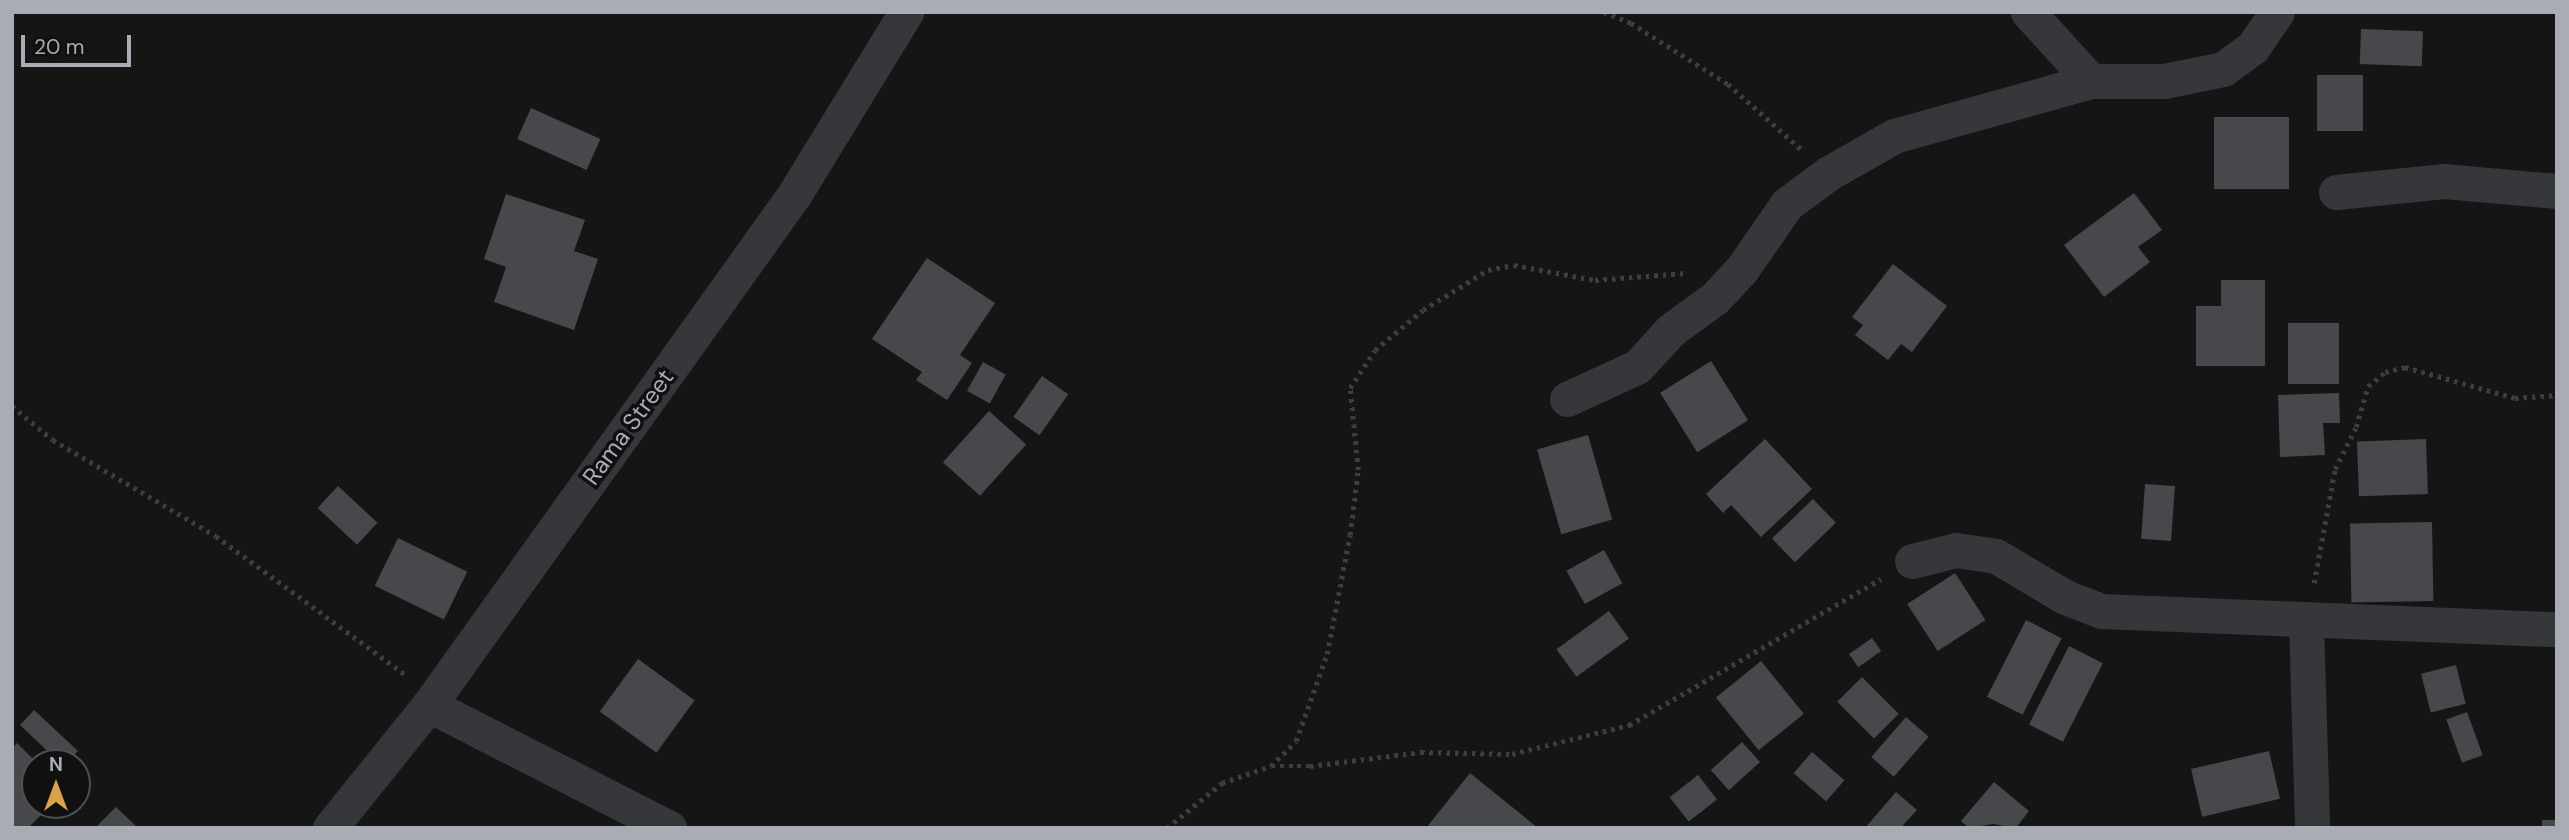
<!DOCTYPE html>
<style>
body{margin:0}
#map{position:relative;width:2569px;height:840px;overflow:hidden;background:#151516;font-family:"DM Sans",sans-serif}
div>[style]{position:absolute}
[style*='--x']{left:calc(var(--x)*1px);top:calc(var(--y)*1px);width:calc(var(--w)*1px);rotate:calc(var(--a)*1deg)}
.building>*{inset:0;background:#47484b;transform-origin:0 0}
.path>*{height:4.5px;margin-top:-2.25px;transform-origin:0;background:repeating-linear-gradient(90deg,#3c3e41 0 3.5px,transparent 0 8.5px)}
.minor>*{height:35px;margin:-17.5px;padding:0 17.5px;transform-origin:17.5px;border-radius:17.5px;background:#36373b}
span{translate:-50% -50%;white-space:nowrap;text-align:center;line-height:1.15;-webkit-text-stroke:7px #101011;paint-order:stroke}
.street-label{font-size:24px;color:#a8adb5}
.frame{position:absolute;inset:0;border:14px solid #a8adb5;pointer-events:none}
.north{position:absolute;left:21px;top:749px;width:70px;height:70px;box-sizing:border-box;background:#101011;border:2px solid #4d4f53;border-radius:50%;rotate:0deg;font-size:19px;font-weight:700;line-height:28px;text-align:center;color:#a8adb5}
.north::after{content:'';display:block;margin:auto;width:24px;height:32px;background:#dba248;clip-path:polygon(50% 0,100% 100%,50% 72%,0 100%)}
.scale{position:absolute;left:21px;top:35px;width:110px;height:32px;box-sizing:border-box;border:4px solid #a8adb5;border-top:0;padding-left:9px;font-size:21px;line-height:24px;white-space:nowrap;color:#a8adb5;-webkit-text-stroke:5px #101011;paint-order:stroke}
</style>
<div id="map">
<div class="building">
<div style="left:2361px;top:29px;width:62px;height:35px;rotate:2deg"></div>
<div style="left:2317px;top:75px;width:46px;height:56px"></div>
<div style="left:531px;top:108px;width:76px;height:34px;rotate:24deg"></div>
<div style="left:2214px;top:117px;width:75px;height:72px"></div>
<div style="clip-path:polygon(2134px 193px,2162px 230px,2138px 247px,2150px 262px,2104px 297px,2064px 245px)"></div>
<div style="clip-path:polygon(506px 194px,585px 220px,574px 251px,598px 259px,574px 330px,494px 302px,506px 267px,484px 259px)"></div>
<div style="clip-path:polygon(927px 258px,995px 303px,960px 355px,972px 363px,947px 400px,916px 380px,922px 372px,872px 339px)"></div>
<div style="clip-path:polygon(1893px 264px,1947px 306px,1912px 352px,1901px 344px,1888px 360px,1855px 335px,1863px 325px,1852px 317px)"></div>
<div style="clip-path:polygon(2221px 280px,2265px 280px,2265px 366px,2196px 366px,2196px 306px,2221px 306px)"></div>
<div style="left:2288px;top:323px;width:51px;height:61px"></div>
<div style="left:1711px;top:361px;width:70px;height:60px;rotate:58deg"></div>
<div style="left:983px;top:362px;width:26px;height:33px;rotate:29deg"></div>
<div style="left:1042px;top:376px;width:32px;height:50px;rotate:35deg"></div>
<div style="clip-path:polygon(2339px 393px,2340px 423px,2323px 423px,2325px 455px,2280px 457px,2278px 395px)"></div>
<div style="left:989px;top:411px;width:50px;height:69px;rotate:42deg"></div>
<div style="left:1588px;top:435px;width:88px;height:53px;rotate:74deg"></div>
<div style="clip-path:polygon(1765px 439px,1812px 489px,1761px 537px,1731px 505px,1723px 513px,1706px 494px)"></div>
<div style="left:2426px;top:439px;width:55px;height:69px;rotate:88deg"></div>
<div style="left:2145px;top:484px;width:30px;height:55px;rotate:4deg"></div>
<div style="left:338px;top:486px;width:54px;height:30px;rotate:43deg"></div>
<div style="left:1813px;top:499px;width:33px;height:57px;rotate:46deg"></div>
<div style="left:2432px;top:522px;width:79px;height:82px;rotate:89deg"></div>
<div style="left:398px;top:538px;width:77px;height:53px;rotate:26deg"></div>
<div style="left:1604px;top:550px;width:38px;height:43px;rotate:61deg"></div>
<div style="left:1955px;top:573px;width:56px;height:57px;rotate:57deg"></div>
<div style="left:1609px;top:611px;width:34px;height:65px;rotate:54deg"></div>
<div style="left:2026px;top:620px;width:40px;height:86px;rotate:27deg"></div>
<div style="left:1872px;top:638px;width:16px;height:28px;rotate:55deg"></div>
<div style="left:2069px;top:646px;width:38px;height:88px;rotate:27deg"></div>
<div style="left:638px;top:659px;width:70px;height:65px;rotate:36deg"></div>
<div style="left:1761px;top:661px;width:68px;height:58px;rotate:51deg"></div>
<div style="left:2456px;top:665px;width:40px;height:36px;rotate:76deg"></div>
<div style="left:1862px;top:677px;width:52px;height:35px;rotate:45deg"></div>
<div style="clip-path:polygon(34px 710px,78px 751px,66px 763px,60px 763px,20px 725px)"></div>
<div style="left:2467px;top:712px;width:46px;height:22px;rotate:70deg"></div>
<div style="left:1906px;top:717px;width:30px;height:53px;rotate:41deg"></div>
<div style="left:1742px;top:742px;width:27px;height:42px;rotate:48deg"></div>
<div style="clip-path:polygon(17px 743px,37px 763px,35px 805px,51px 805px,28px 828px,12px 828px,12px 748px)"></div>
<div style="left:2269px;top:751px;width:49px;height:80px;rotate:77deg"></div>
<div style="left:1812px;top:752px;width:43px;height:28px;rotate:41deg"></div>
<div style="clip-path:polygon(1470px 773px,1538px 828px,1426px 828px)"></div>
<div style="left:1698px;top:775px;width:31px;height:36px;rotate:52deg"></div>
<div style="clip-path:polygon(1994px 782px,2029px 811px,2016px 828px,1993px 824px,1969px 828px,1961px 821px)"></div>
<div style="clip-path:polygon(1896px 792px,1917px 810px,1903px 825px,1906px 828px,1865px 828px)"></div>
<div style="clip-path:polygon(116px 807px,138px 828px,95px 828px)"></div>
<div style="left:2557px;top:820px;width:8px;height:15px;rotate:90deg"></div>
</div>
<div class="path">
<div style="--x:1604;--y:12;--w:29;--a:22"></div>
<div style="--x:1631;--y:23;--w:115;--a:32.2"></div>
<div style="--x:1728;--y:84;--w:99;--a:41.7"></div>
<div style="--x:12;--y:406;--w:53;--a:39.7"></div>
<div style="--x:53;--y:440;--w:189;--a:30.5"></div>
<div style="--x:216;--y:536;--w:235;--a:36.2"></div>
<div style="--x:2314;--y:583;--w:116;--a:-79.6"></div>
<div style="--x:2335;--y:469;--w:47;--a:-63.4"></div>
<div style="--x:2356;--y:427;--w:43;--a:-73.7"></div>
<div style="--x:2368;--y:386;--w:22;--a:-39"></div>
<div style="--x:2385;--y:372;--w:21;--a:-14"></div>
<div style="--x:2405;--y:367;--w:114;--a:15.7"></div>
<div style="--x:2515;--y:398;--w:42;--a:-4.1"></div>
<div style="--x:1272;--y:766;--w:38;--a:0"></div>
<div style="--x:1310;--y:766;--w:112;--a:-7.2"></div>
<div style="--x:1421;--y:752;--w:91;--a:1.3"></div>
<div style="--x:1512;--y:754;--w:121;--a:-13.9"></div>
<div style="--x:1629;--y:725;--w:291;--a:-30.1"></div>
<div style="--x:1167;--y:828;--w:71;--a:-39.3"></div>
<div style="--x:1222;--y:783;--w:52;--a:-19.1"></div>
<div style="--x:1271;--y:766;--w:35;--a:-45"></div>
<div style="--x:1296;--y:741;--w:92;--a:-70.4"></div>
<div style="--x:1327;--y:654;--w:121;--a:-79.1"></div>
<div style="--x:1350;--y:535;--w:65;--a:-83"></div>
<div style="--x:1358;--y:470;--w:82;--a:-95.6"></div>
<div style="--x:1350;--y:388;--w:45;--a:-56.7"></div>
<div style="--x:1375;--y:350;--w:62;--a:-39.8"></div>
<div style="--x:1423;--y:310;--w:76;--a:-31.6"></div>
<div style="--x:1488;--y:270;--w:26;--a:-11"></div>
<div style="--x:1514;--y:265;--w:82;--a:10.5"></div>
<div style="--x:1595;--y:280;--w:91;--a:-4.4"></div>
</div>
<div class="minor">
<div style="--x:2028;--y:12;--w:93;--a:47.6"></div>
<div style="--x:2091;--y:81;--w:73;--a:0"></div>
<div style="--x:2164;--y:81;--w:60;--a:-11.5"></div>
<div style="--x:2223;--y:69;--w:37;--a:-36"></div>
<div style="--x:2253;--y:47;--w:42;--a:-55.6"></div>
<div style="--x:2336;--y:192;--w:109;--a:-5.8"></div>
<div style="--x:2444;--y:181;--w:113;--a:5.1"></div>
<div style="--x:1567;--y:399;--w:77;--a:-24.6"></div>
<div style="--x:1637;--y:367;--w:50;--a:-47.4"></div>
<div style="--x:1671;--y:330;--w:54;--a:-36"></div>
<div style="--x:1715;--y:298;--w:40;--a:-47"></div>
<div style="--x:1742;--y:269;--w:79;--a:-55.3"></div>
<div style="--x:1787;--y:204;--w:52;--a:-36.4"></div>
<div style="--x:1829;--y:173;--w:75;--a:-29.6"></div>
<div style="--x:1894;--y:136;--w:205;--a:-15.6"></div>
<div style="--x:1912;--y:561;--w:45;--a:-14"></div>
<div style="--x:1956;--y:550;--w:40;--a:8.5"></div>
<div style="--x:1996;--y:556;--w:80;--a:30.7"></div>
<div style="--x:2065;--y:597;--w:40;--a:21"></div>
<div style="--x:2102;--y:611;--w:455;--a:2.3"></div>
<div style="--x:2306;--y:622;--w:206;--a:88.3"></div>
<div style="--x:429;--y:705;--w:270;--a:27.1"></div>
<div style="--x:330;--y:828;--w:158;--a:-51.2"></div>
<div style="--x:429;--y:705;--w:627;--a:-54.41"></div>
<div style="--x:794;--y:195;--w:215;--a:-58.5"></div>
</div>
<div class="street-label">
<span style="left:628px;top:427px;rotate:-54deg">Rama Street</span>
</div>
<div class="frame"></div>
<div class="north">N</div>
<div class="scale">20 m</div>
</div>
